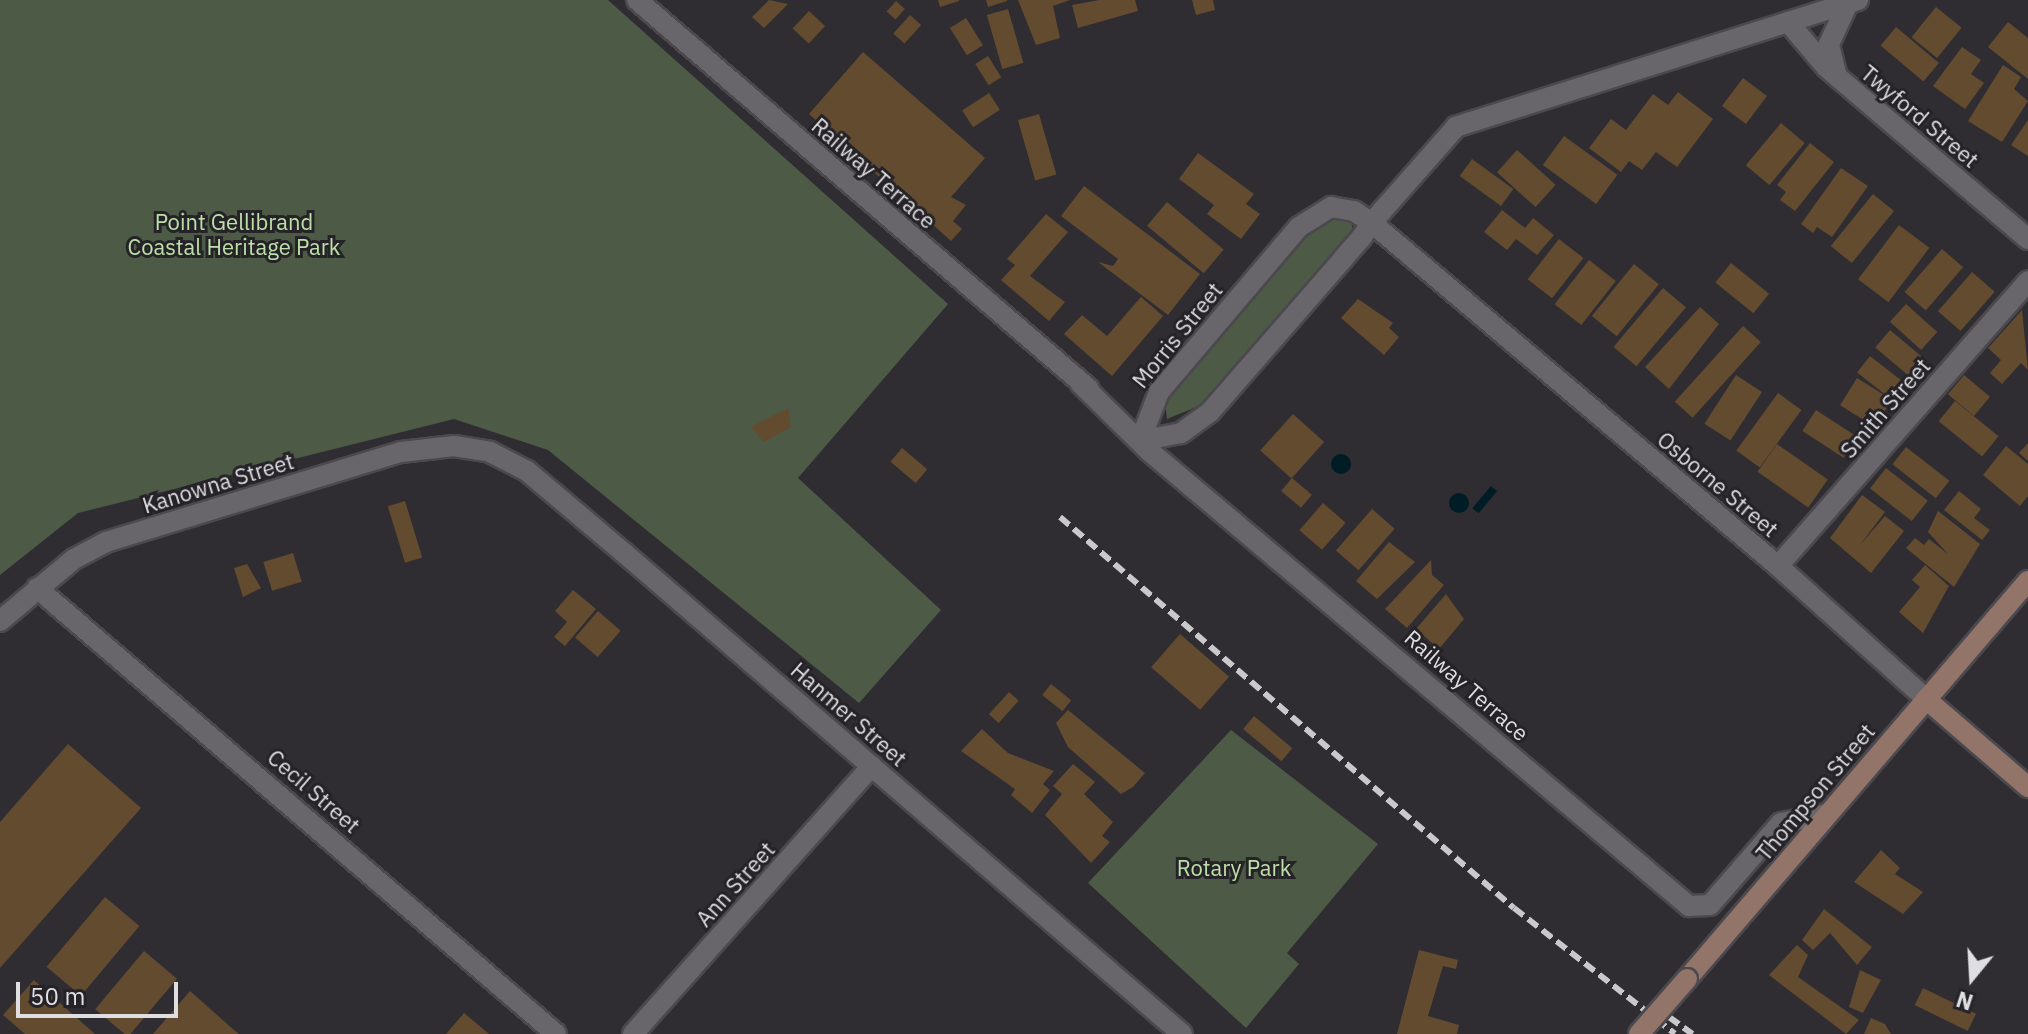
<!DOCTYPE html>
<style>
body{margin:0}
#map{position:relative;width:2028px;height:1034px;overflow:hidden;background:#2f2d32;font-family:"IBM Plex Sans",sans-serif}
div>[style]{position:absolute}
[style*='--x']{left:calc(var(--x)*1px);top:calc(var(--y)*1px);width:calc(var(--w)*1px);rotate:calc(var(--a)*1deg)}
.green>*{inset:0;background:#4d5b46}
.water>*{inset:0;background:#001c25;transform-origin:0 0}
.round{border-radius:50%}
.building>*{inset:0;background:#624b2f;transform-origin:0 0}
.roads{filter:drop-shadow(2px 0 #4b494e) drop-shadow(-2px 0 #4b494e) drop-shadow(0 2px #4b494e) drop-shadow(0 -2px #4b494e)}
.street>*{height:20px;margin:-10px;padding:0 10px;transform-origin:10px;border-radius:10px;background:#68666b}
.secondary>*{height:20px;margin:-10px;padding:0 10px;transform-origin:10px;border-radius:10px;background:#937469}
.rail>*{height:6px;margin-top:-3px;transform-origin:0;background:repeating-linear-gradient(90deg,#c9c8cb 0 12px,transparent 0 18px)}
.bridges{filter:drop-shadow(2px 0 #4b494e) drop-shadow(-2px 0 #4b494e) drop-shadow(0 2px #4b494e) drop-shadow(0 -2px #4b494e)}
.secondary-bridge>*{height:20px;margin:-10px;padding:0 10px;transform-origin:10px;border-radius:10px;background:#937469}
span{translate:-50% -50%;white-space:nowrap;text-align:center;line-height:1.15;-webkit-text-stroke:6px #252328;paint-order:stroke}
.street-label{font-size:22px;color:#dfdee1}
.park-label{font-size:22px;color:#bde0a9}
.north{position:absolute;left:1932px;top:938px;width:80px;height:80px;-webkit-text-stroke:6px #252328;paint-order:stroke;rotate:198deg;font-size:22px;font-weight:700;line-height:32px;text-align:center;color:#dfdee1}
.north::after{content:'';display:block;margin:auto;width:28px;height:36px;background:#dfdee1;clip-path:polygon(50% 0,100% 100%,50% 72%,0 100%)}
.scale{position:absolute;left:16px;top:982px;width:162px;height:36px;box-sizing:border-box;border:4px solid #dfdee1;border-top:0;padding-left:10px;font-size:24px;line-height:28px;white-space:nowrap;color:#dfdee1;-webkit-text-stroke:6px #252328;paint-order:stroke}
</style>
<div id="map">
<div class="green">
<div style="clip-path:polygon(0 0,608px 0,948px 304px,798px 478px,941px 610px,859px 703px,548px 450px,454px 419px,78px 513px,0 575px)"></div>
<div style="clip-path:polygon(1333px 217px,1351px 222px,1354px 233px,1206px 403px,1167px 419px,1165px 401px,1299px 238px)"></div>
<div style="clip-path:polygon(1231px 730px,1378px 844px,1287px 953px,1299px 964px,1246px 1028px,1088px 883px)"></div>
</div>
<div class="water">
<div class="round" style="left:1331px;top:454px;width:20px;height:20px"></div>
<div style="left:1491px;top:486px;width:8px;height:29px;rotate:40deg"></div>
<div class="round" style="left:1449px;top:493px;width:20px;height:20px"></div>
</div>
<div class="building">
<div style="clip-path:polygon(769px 0,788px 4px,764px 28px,752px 17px)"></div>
<div style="clip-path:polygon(938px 0,959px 0,959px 1px,940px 7px)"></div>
<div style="clip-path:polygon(986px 0,1007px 0,1007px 1px,988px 7px)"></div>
<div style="clip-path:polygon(1018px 0,1070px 0,1053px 6px,1060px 38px,1036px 45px)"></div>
<div style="clip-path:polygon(1099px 0,1135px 0,1138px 11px,1078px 28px,1072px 5px)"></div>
<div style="clip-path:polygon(1192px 0,1213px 0,1215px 10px,1196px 15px)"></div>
<div style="left:896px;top:1px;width:12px;height:14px;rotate:42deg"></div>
<div style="left:1936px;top:7px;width:33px;height:39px;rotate:39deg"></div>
<div style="left:1008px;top:9px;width:56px;height:22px;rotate:74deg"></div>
<div style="left:809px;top:11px;width:22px;height:24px;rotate:43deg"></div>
<div style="left:910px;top:15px;width:15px;height:25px;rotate:42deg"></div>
<div style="left:966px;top:18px;width:32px;height:19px;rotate:58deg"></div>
<div style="clip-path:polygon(2008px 22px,2028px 38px,2028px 79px,1988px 47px)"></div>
<div style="left:1896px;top:27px;width:56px;height:24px;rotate:40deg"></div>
<div style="clip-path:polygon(1962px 47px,1981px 60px,1971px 74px,1984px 83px,1965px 109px,1933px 86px)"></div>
<div style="clip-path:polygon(863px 52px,985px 158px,951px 197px,966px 205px,953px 221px,962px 229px,951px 241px,809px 114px)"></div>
<div style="left:988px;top:56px;width:25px;height:15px;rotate:58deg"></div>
<div style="clip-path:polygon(2003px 65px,2021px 77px,2014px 89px,2028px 101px,2002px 142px,1968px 121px)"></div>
<div style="left:1743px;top:78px;width:30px;height:35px;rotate:37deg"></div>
<div style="clip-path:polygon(1678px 92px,1713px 119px,1677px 167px,1656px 152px,1642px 170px,1629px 161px,1621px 172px,1589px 148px,1611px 119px,1626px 130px,1653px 94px,1668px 105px)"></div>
<div style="left:989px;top:93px;width:20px;height:32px;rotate:57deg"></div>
<div style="left:1039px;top:114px;width:63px;height:22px;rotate:74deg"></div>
<div style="clip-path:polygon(2028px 120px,2028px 156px,2011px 145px)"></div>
<div style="left:1781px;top:123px;width:31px;height:55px;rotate:40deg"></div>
<div style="left:1564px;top:136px;width:66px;height:36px;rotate:36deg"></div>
<div style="clip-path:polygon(1810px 143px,1834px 162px,1795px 211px,1780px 200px,1786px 192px,1777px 185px)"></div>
<div style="left:1517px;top:150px;width:52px;height:30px;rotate:42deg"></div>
<div style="clip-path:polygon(1198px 153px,1254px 194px,1246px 204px,1260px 214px,1241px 239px,1207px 214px,1214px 205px,1179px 179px)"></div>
<div style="left:1472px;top:159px;width:51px;height:21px;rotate:36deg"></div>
<div style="clip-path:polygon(1841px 168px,1868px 186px,1832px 237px,1817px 227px,1813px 233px,1801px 224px)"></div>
<div style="clip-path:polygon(1084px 186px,1200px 274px,1168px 315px,1098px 262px,1113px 266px,1118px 259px,1061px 216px)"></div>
<div style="left:1873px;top:194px;width:27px;height:67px;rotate:39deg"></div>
<div style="left:1167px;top:202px;width:74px;height:31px;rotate:40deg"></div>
<div style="clip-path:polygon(1502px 210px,1525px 228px,1533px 218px,1554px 235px,1537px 255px,1516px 239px,1507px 250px,1484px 232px)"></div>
<div style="clip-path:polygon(1046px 214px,1068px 232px,1030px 276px,1065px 302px,1049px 321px,1001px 280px,1015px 265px,1007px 259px)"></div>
<div style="left:1899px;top:225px;width:38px;height:68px;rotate:37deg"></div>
<div style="left:1559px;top:239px;width:31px;height:51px;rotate:38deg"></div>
<div style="left:1942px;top:249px;width:28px;height:57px;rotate:41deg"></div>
<div style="left:1589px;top:260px;width:34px;height:56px;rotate:38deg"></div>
<div style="left:1731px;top:263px;width:49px;height:25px;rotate:39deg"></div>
<div style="left:1634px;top:264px;width:32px;height:67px;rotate:39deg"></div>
<div style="left:1972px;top:272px;width:30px;height:52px;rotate:41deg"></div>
<div style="left:1663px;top:288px;width:30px;height:77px;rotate:40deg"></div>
<div style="clip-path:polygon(1141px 297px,1163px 316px,1112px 376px,1064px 334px,1082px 315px,1107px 336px)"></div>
<div style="clip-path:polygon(1358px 299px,1393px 323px,1389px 328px,1399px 337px,1384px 355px,1341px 318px)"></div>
<div style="left:1906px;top:304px;width:42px;height:24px;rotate:42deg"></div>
<div style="clip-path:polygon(1700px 307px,1719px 324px,1669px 389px,1645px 367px)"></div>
<div style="clip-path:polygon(2022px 310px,2028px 370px,2021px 363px,2002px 384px,1990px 373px,2001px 360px,1988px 348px)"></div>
<div style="left:1743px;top:326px;width:24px;height:102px;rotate:42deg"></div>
<div style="left:1890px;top:330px;width:43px;height:23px;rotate:40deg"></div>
<div style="left:1870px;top:356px;width:41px;height:21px;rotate:38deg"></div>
<div style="left:1736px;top:375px;width:31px;height:58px;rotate:33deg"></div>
<div style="left:1964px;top:375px;width:34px;height:25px;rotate:40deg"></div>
<div style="left:1857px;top:378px;width:41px;height:32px;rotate:32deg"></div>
<div style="left:1778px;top:393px;width:29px;height:71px;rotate:36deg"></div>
<div style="left:1955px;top:401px;width:56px;height:26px;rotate:39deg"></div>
<div style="clip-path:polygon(788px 408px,791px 427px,764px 442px,751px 427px)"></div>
<div style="left:1816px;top:410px;width:49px;height:25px;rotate:33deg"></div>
<div style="left:1293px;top:414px;width:42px;height:49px;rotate:42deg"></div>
<div style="clip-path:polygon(2028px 443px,2028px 461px,2019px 453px)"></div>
<div style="left:1777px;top:444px;width:62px;height:34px;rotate:35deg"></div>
<div style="clip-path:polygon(2006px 446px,2028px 464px,2028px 496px,2020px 506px,1983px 475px)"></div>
<div style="left:1906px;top:447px;width:55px;height:22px;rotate:38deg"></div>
<div style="left:902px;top:448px;width:33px;height:18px;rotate:40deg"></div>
<div style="left:1886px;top:468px;width:53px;height:26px;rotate:38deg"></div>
<div style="left:1292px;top:478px;width:26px;height:17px;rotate:40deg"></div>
<div style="clip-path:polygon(1959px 491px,1981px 509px,1974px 518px,1990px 530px,1982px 540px,1944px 510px)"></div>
<div style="clip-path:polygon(1862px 495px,1885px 512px,1860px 545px,1885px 516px,1904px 531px,1871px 573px,1830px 538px)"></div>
<div style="left:405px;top:501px;width:59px;height:18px;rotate:73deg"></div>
<div style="left:1323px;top:503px;width:30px;height:36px;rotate:41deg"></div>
<div style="left:1372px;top:509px;width:30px;height:55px;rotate:41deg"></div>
<div style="clip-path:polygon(1938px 511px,1980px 544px,1954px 587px,1906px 548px,1915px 538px,1924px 545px,1929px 539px,1948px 554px,1928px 532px)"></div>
<div style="clip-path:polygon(1389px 542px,1415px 562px,1377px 599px,1356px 581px)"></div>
<div style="left:293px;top:553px;width:30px;height:31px;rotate:73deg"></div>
<div style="clip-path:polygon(1431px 560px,1432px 575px,1444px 585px,1407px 628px,1385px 609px)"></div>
<div style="clip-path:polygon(247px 564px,261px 588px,243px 597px,234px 568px)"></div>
<div style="clip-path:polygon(1925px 565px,1949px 586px,1923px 633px,1899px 612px,1920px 587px,1912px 580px)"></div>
<div style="clip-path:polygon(573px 590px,596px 609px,565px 646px,554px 637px,567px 622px,555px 611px)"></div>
<div style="clip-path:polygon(1446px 594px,1464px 619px,1439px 649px,1416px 629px)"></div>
<div style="left:598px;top:611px;width:30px;height:35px;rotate:41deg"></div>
<div style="left:1180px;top:634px;width:65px;height:44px;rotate:41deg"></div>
<div style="left:1051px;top:684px;width:26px;height:14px;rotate:39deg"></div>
<div style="left:1009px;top:692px;width:13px;height:30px;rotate:42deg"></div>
<div style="clip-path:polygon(1068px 710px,1145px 773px,1133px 787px,1121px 794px,1068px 747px,1056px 723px)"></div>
<div style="left:1254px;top:716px;width:50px;height:17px;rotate:40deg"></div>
<div style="clip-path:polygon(982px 729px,1008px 753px,1054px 771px,1043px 784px,1050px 790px,1032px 813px,1011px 795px,1015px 789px,961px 751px)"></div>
<div style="clip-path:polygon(68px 744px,141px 808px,0 968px,0 822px)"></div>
<div style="clip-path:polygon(1073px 764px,1095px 782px,1084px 794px,1113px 822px,1102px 836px,1110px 842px,1091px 863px,1045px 815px,1062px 794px,1053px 786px)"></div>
<div style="clip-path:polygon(1881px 850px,1900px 868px,1895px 874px,1923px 892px,1903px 914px,1854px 882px)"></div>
<div style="left:105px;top:897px;width:45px;height:91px;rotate:40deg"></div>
<div style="clip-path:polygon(1824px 909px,1872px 947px,1857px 965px,1830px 933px,1813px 950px,1802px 940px)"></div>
<div style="clip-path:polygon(1797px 945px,1808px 955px,1798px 977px,1859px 1020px,1846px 1034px,1769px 975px)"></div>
<div style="clip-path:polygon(1419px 950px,1458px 960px,1456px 969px,1443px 966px,1428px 1016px,1459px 1025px,1457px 1034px,1397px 1034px)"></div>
<div style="left:144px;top:951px;width:43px;height:76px;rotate:40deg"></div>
<div style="clip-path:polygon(1860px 970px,1881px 980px,1863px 1013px,1849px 1007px)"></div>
<div style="clip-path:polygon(34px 980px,95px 1034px,25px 1034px,3px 1015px)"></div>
<div style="left:1923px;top:988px;width:59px;height:19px;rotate:26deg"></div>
<div style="clip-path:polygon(190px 991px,234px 1030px,239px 1034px,153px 1034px)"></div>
<div style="clip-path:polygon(464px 1013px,489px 1034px,446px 1034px)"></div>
<div style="clip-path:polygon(1871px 1018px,1885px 1024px,1891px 1034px,1864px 1034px)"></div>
</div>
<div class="roads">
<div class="street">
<div style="--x:637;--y:0;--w:596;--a:40.72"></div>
<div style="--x:1858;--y:0;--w:422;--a:162.5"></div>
<div style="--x:1456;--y:127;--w:112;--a:131.4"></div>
<div style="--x:1382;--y:211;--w:16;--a:130"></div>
<div style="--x:1372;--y:223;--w:19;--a:126"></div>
<div style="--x:1361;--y:238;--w:28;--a:131"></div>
<div style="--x:1343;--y:259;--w:203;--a:131"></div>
<div style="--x:1210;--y:412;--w:36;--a:144"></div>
<div style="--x:1181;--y:433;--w:42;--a:169"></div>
<div style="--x:1140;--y:441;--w:53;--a:-68.8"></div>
<div style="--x:1159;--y:392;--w:216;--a:-49.7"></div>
<div style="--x:1299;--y:227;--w:38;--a:-32"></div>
<div style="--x:1331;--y:207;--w:23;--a:10"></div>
<div style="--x:1354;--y:211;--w:22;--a:34"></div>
<div style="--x:1372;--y:223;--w:531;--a:40.19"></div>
<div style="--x:1778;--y:566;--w:199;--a:41.9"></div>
<div style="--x:1788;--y:22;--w:60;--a:49.7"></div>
<div style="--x:1827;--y:68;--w:264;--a:40.4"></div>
<div style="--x:1836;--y:73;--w:30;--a:-104"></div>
<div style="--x:1829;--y:44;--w:45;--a:-65.1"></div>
<div style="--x:1080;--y:383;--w:95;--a:44.6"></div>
<div style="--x:1148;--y:450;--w:708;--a:40.13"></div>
<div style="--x:1689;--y:906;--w:21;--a:-3"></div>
<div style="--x:1710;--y:905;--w:108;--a:-49.1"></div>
<div style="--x:1781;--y:823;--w:47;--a:-11.1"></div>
<div style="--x:1778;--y:566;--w:379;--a:-48.7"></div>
<div style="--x:37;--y:588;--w:684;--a:40.67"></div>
<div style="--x:0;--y:621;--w:97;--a:-40"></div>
<div style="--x:74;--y:559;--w:36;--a:-28"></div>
<div style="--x:106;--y:542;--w:308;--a:-17"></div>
<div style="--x:401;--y:452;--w:53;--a:-6.5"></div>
<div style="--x:454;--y:446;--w:36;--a:9"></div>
<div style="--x:490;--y:452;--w:42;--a:27.2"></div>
<div style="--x:527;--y:471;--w:126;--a:40.2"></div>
<div style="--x:623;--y:552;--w:738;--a:40.77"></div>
<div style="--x:633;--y:1034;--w:359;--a:-48.3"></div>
</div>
<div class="secondary">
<div style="--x:1926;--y:699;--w:135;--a:40.8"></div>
<div style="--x:1687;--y:979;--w:524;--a:-49.41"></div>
</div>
</div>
<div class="rail">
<div style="--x:1060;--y:517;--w:599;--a:40.74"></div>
<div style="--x:1514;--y:908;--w:204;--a:38"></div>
<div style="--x:1669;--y:1017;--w:29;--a:36"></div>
</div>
<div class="bridges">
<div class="secondary-bridge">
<div style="--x:1639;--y:1034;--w:73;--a:-48.9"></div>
</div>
</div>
<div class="street-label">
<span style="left:1920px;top:116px;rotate:40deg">Twyford Street</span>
<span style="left:874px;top:173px;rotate:41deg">Railway Terrace</span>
<span style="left:1177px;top:335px;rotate:-51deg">Morris Street</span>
<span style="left:1885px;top:408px;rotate:-49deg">Smith Street</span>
<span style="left:218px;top:483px;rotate:-17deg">Kanowna Street</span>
<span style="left:1718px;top:484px;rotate:40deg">Osborne Street</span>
<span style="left:1467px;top:685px;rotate:41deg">Railway Terrace</span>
<span style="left:849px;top:714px;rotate:41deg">Hanmer Street</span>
<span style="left:314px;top:791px;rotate:41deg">Cecil Street</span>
<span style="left:1815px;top:792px;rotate:-50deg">Thompson Street</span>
<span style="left:735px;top:884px;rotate:-48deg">Ann Street</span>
</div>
<div class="park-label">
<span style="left:234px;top:234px">Point Gellibrand<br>Coastal Heritage Park</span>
<span style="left:1234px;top:868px">Rotary Park</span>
</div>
<div class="north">N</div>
<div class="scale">50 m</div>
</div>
